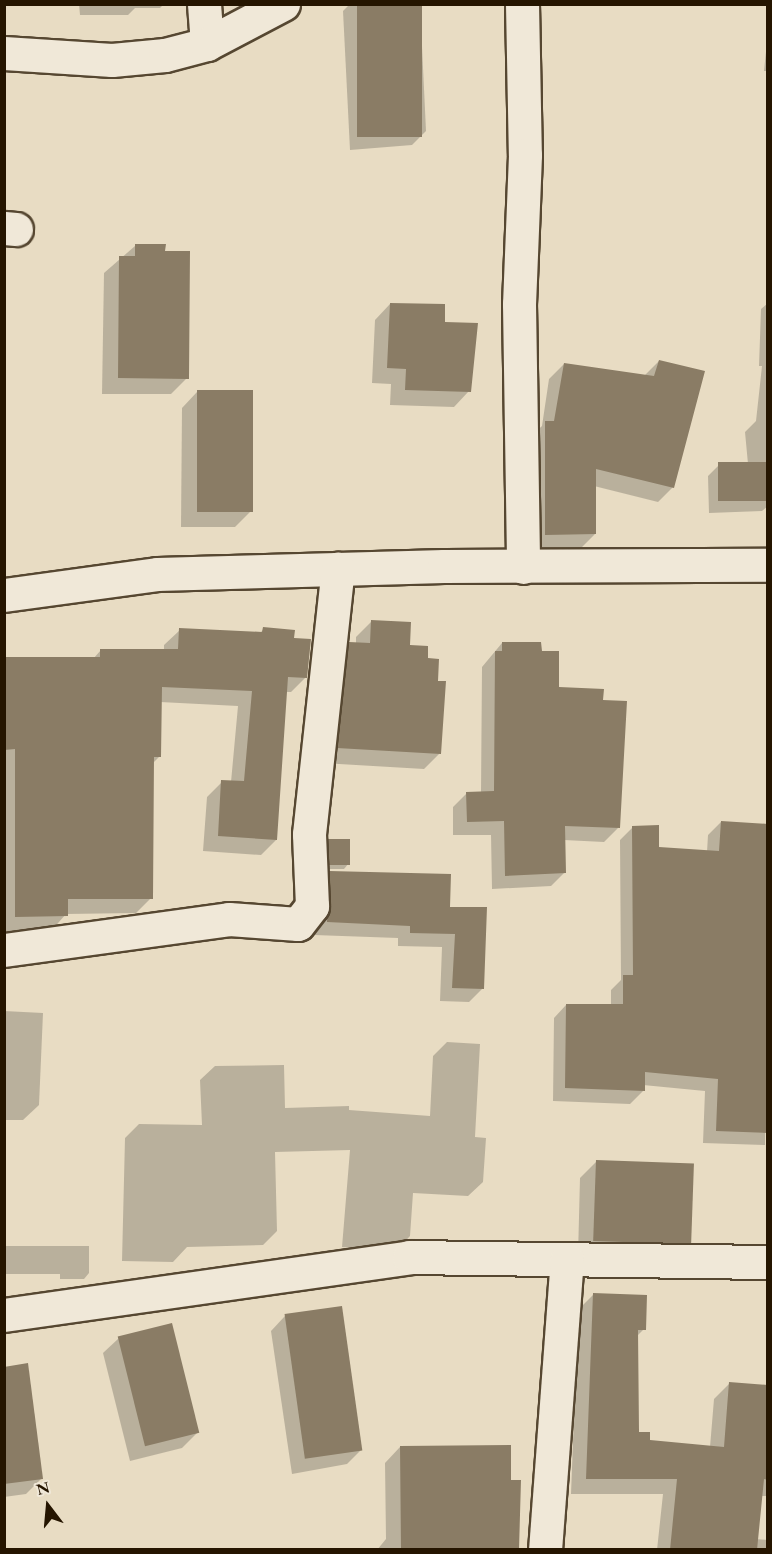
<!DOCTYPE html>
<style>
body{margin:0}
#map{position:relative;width:772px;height:1554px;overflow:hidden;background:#e8dcc3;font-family:"EB Garamond",serif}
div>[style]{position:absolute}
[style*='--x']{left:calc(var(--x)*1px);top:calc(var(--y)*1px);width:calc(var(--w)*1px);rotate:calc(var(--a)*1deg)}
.shadow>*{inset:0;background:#0003}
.building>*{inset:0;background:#8a7c65;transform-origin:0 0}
.roads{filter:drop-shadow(2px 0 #564731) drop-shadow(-2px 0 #564731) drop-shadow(0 2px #564731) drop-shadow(0 -2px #564731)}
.minor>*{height:33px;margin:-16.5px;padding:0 16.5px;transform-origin:16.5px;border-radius:16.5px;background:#f0e8d8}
span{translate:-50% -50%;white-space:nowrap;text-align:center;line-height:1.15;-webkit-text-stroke:4.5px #f0e8d8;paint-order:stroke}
.frame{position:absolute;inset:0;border:6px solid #251500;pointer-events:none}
.north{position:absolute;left:18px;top:1476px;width:60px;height:60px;-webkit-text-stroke:4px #f0e8d8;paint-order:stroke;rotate:344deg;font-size:16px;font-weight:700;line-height:24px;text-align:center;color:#251500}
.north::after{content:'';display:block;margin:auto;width:21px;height:27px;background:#251500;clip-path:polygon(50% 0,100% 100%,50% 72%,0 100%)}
</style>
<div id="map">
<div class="shadow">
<div style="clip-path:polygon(79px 4px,164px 4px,160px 8px,135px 8px,128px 15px,80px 15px)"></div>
<div style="clip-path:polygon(350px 4px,420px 4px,426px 131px,412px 145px,350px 150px,343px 11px)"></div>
<div style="clip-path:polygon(768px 32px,768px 71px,764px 71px)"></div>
<div style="clip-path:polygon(135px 246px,164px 253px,187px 378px,171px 394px,102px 394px,104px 273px)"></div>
<div style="clip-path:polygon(768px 303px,768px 506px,762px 511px,709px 513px,708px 476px,719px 465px,748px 464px,745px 432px,756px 421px,762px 366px,759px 366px,761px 309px)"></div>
<div style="clip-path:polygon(390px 304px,443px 324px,469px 391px,454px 407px,390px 405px,391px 384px,372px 383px,375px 320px)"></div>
<div style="clip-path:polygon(659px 361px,673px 487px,658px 502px,594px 486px,595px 534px,580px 549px,530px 549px,530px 437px,542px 426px,549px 379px,564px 364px,644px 376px)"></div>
<div style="clip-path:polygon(197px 392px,251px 511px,235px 527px,181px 527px,182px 408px)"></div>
<div style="clip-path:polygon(372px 621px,408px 646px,440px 753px,424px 769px,322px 763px,334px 659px,349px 644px,356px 644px,356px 637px)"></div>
<div style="clip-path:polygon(264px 629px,292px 640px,306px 677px,291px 692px,285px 692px,276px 840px,261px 855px,203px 851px,207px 797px,222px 782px,231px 782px,238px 706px,160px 702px,160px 756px,152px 764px,151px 898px,136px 913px,66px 914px,51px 931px,4px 931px,4px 662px,93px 659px,101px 650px,164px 651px,164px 645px,180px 630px,259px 634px)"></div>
<div style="clip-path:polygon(502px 643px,540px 653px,558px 688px,602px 701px,618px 828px,604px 842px,564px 840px,565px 872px,551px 886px,492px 889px,491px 835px,453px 835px,453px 807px,467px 793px,481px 793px,482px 667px)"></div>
<div style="clip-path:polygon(721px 822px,768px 825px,765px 1145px,703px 1143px,705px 1091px,643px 1085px,643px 1091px,630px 1104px,553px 1101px,554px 1018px,566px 1005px,611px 1005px,611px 990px,621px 980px,620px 840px,633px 827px,658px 849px,707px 852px,708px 835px)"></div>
<div style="clip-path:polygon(329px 841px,349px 863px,344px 869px,324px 869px,323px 846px)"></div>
<div style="clip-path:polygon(330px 873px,448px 908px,483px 988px,469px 1002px,440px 1001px,442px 947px,398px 946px,398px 938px,314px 935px,316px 886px)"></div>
<div style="clip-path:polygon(4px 1011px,43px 1013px,39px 1105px,23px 1120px,4px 1120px)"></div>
<div style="clip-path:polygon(447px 1042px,480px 1044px,475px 1137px,486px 1138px,483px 1182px,468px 1196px,413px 1193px,410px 1236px,396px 1251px,342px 1247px,350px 1150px,275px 1152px,277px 1231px,263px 1245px,187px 1247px,173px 1262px,122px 1261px,125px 1138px,139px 1124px,202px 1125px,200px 1080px,215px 1066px,284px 1065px,285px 1108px,349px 1106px,349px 1110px,430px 1116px,433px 1056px)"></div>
<div style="clip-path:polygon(596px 1162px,690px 1242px,674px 1257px,578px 1256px,580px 1178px)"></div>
<div style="clip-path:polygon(4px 1246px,89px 1246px,89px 1273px,84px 1279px,60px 1279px,60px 1274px,4px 1274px)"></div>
<div style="clip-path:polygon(594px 1294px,644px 1329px,636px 1337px,638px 1433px,648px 1441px,710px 1447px,714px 1399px,730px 1383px,768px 1386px,768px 1496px,761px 1496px,756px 1539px,768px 1540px,768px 1550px,657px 1550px,663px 1494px,571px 1494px,578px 1310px)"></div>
<div style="clip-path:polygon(285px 1316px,362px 1449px,347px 1464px,292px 1474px,271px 1331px)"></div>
<div style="clip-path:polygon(119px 1338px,198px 1432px,182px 1448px,130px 1461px,103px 1353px)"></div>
<div style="clip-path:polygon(4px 1368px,41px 1479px,26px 1494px,4px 1497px)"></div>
<div style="clip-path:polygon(400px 1447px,510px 1482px,518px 1550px,377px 1550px,386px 1539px,385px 1463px)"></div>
</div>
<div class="building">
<div style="left:357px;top:4px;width:65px;height:133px"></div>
<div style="clip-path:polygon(135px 244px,166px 244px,165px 251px,190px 251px,189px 379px,118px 378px,119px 256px,135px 256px)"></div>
<div style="clip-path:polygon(390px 303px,445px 304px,445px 322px,478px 323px,471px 392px,405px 390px,406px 369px,387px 368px)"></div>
<div style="clip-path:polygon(659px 360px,705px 371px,674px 488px,596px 469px,596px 534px,545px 535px,545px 421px,554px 421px,564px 363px,654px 376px)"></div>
<div style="left:197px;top:390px;width:56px;height:122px"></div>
<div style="left:768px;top:462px;width:39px;height:50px;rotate:90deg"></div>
<div style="clip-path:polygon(371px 620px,411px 622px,410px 645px,428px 646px,428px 658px,439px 659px,438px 681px,446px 681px,441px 754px,337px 748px,349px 642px,370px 643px)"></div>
<div style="clip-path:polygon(263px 627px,295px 630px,294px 638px,311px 639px,307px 678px,288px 677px,277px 840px,218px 836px,221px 780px,244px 781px,252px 691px,162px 687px,161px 757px,154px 757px,153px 899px,68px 899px,68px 916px,15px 917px,15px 749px,4px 750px,4px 657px,100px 657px,100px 649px,178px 649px,179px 628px,262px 632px)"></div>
<div style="clip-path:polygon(502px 642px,541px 642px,542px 651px,559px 651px,559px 687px,604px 689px,603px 700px,627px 701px,620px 828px,565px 826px,566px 873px,505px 876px,504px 821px,467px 822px,466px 792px,494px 791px,495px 651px,502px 651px)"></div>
<div style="clip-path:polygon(721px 821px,768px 824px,768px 1133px,716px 1131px,718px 1079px,645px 1072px,645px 1091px,565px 1088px,566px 1004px,623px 1004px,623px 975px,633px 975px,632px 826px,659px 825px,659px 847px,719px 851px)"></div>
<div style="left:328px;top:839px;width:22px;height:26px"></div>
<div style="clip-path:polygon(329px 871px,451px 874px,450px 907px,487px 907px,484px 989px,452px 988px,455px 934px,410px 933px,410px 926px,327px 922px)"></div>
<div style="left:596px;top:1160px;width:98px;height:81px;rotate:2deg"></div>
<div style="clip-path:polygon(593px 1293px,647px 1295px,646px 1330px,638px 1330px,639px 1432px,650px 1432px,650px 1440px,724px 1447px,729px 1382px,768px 1385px,768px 1480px,764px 1479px,757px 1550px,670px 1550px,677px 1479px,586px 1479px)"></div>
<div style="left:342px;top:1306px;width:146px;height:58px;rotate:82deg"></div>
<div style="left:172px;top:1323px;width:113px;height:56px;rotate:76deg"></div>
<div style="clip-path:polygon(28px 1363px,43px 1479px,4px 1484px,4px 1367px)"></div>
<div style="clip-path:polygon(511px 1445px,511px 1480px,521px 1480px,519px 1550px,401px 1550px,400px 1446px)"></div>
</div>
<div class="roads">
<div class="minor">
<div style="--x:204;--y:4;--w:40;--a:85.7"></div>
<div style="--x:522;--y:4;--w:151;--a:88.9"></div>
<div style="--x:525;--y:155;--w:149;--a:92.3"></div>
<div style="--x:519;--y:304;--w:263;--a:89.1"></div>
<div style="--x:4;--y:53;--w:108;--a:3.7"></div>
<div style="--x:112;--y:60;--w:53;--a:-5.4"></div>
<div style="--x:165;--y:55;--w:43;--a:-14.7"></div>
<div style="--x:207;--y:44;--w:86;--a:-27.8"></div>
<div style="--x:4;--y:228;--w:12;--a:5"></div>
<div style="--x:4;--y:595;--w:154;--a:-7.8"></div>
<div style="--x:157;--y:574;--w:287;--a:-1.6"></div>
<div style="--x:444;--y:566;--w:324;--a:-0.2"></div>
<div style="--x:4;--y:950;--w:227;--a:-7.8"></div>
<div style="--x:229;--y:919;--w:69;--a:4.1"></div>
<div style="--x:298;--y:924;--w:23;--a:-52"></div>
<div style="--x:312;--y:906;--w:72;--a:-92.4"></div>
<div style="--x:309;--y:834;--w:267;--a:-83.8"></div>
<div style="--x:4;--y:1315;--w:409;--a:-8.1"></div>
<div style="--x:409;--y:1257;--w:359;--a:0.8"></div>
<div style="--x:545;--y:1550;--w:291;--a:-85.7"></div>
</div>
</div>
<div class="frame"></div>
<div class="north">N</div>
</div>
